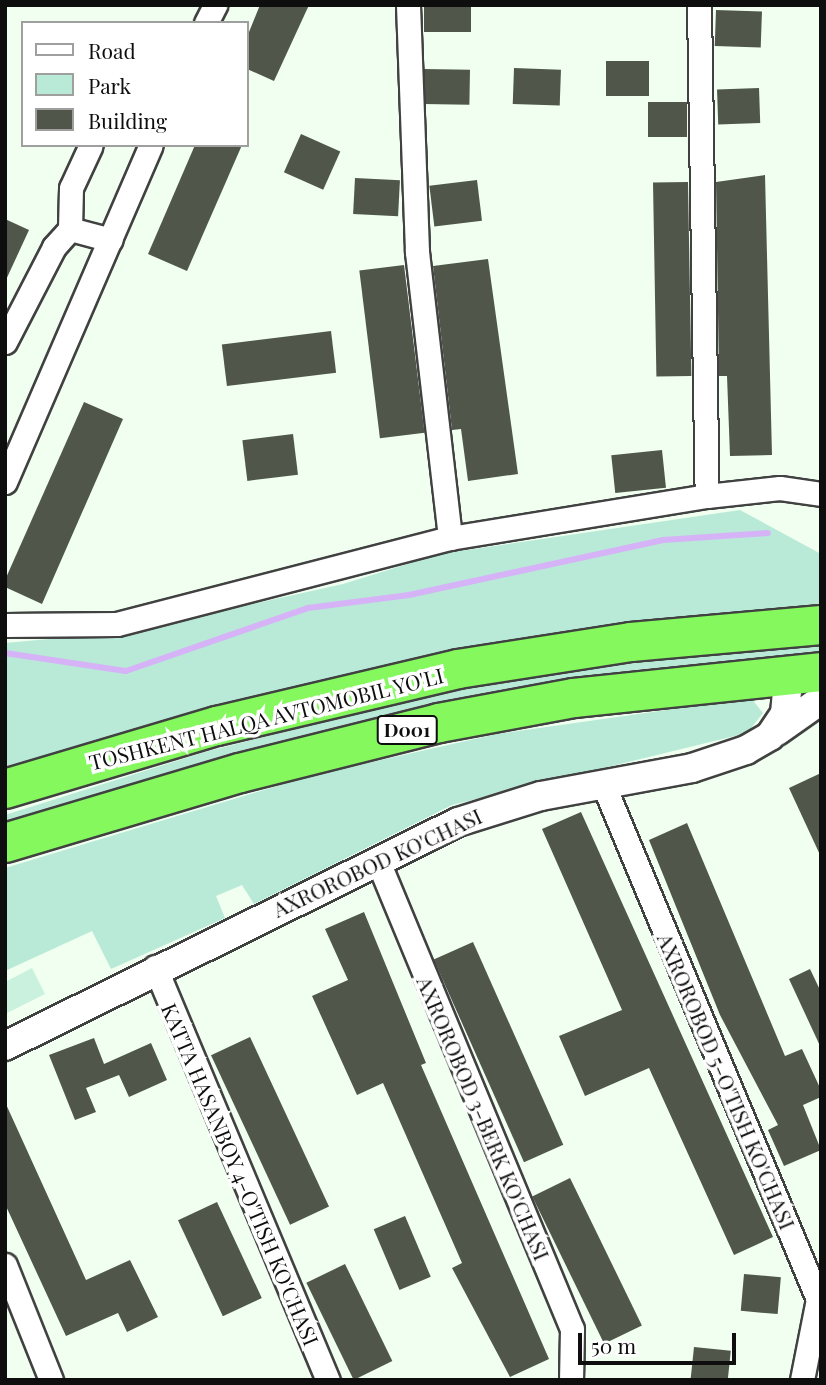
<!DOCTYPE html>
<style>
body{margin:0}
#map{position:relative;width:826px;height:1385px;overflow:hidden;background:#f0ffef;font-family:"Playfair Display",serif}
div>[style]{position:absolute}
[style*='--x']{left:calc(var(--x)*1px);top:calc(var(--y)*1px);width:calc(var(--w)*1px);rotate:calc(var(--a)*1deg)}
.green>*{inset:0;background:#b8ead7}
.pitch>*{inset:0;background:#caf1dd}
.stream>*{height:6px;margin:-3px;padding:0 3px;transform-origin:3px;border-radius:3px;background:#d6b3f7}
.building>*{inset:0;background:#50574a;transform-origin:0 0}
.roads{filter:drop-shadow(2px 0 #414141) drop-shadow(-2px 0 #414141) drop-shadow(0 2px #414141) drop-shadow(0 -2px #414141)}
.minor>*{height:23px;margin:-11.5px;padding:0 11.5px;transform-origin:11.5px;border-radius:11.5px;background:#fff}
.tertiary>*{height:28px;margin:-14px;padding:0 14px;transform-origin:14px;border-radius:14px;background:#fff}
.trunk>*{height:38px;margin:-19px;padding:0 19px;transform-origin:19px;border-radius:19px;background:#84f85c}
span{translate:-50% -50%;white-space:nowrap;text-align:center;line-height:1.15;-webkit-text-stroke:7px #fff;paint-order:stroke}
.shield-label span{padding:2px 5px;background:#fff;border:2px solid;border-radius:5px;-webkit-text-stroke-width:0}
.shield-label{font-size:19px;color:#0e0e0e;font-weight:700}
.street-label{font-size:21px;color:#0e0e0e}
.frame{position:absolute;inset:0;border:7px solid #0e0e0e;pointer-events:none}
.legend{position:absolute;left:21px;top:21px;width:228px;height:126px;box-sizing:border-box;background:#fff;border:2px solid #9f9f9f;margin:0;padding:9px 12px;list-style:none;font-size:21px;color:#0e0e0e}
.legend li{display:flex;align-items:center;gap:14px;height:35px}
.legend b{width:35px;border:2px solid #9f9f9f}
.scale{position:absolute;left:578px;top:1333px;width:158px;height:32px;box-sizing:border-box;border:4px solid #0e0e0e;border-top:0;padding-left:9px;font-size:21px;line-height:24px;white-space:nowrap;color:#0e0e0e;-webkit-text-stroke:5px #fff;paint-order:stroke}
</style>
<div id="map">
<div class="green">
<div style="clip-path:polygon(740px 510px,821px 554px,821px 607px,5px 776px,5px 643px,126px 632px,343px 584px,440px 554px)"></div>
<div style="clip-path:polygon(821px 640px,821px 654px,5px 827px,5px 815px,205px 752px,419px 697px,636px 658px)"></div>
<div style="clip-path:polygon(751px 698px,763px 713px,747px 733px,452px 805px,254px 904px,242px 885px,216px 896px,225px 918px,111px 969px,92px 931px,5px 971px,5px 868px,310px 776px,497px 734px)"></div>
</div>
<div class="pitch">
<div style="clip-path:polygon(32px 968px,45px 994px,5px 1014px,5px 982px)"></div>
</div>
<div class="stream">
<div style="--x:5;--y:653;--w:122;--a:8.5"></div>
<div style="--x:126;--y:671;--w:193;--a:-19.1"></div>
<div style="--x:308;--y:608;--w:102;--a:-7.3"></div>
<div style="--x:409;--y:595;--w:260;--a:-12.2"></div>
<div style="--x:663;--y:540;--w:105;--a:-3.8"></div>
</div>
<div class="building">
<div style="clip-path:polygon(260px 5px,309px 5px,274px 81px,247px 69px,247px 37px)"></div>
<div style="left:424px;top:5px;width:47px;height:27px"></div>
<div style="left:716px;top:10px;width:46px;height:36px;rotate:2deg"></div>
<div style="left:649px;top:61px;width:35px;height:43px;rotate:90deg"></div>
<div style="left:514px;top:68px;width:47px;height:36px;rotate:2deg"></div>
<div style="left:424px;top:69px;width:46px;height:35px;rotate:1deg"></div>
<div style="left:759px;top:88px;width:35px;height:42px;rotate:88deg"></div>
<div style="left:687px;top:102px;width:35px;height:39px;rotate:90deg"></div>
<div style="left:301px;top:134px;width:43px;height:42px;rotate:24deg"></div>
<div style="clip-path:polygon(195px 145px,242px 145px,187px 271px,148px 254px)"></div>
<div style="clip-path:polygon(765px 175px,772px 455px,730px 456px,727px 376px,719px 376px,716px 182px)"></div>
<div style="left:355px;top:178px;width:45px;height:36px;rotate:3deg"></div>
<div style="left:477px;top:180px;width:41px;height:48px;rotate:83deg"></div>
<div style="left:688px;top:182px;width:194px;height:35px;rotate:89deg"></div>
<div style="clip-path:polygon(5px 219px,29px 230px,5px 282px)"></div>
<div style="clip-path:polygon(488px 259px,518px 474px,468px 481px,461px 429px,452px 430px,433px 266px)"></div>
<div style="left:404px;top:265px;width:169px;height:45px;rotate:83deg"></div>
<div style="left:331px;top:331px;width:42px;height:110px;rotate:83deg"></div>
<div style="clip-path:polygon(84px 402px,123px 419px,42px 604px,5px 587px,5px 580px)"></div>
<div style="left:293px;top:434px;width:41px;height:51px;rotate:83deg"></div>
<div style="left:662px;top:450px;width:38px;height:51px;rotate:84deg"></div>
<div style="clip-path:polygon(821px 773px,821px 857px,789px 788px)"></div>
<div style="clip-path:polygon(581px 812px,773px 1237px,734px 1255px,649px 1068px,585px 1096px,559px 1036px,622px 1010px,542px 829px)"></div>
<div style="clip-path:polygon(687px 823px,785px 1056px,802px 1049px,821px 1090px,821px 1097px,803px 1105px,821px 1150px,784px 1166px,768px 1130px,778px 1125px,720px 1015px,649px 840px)"></div>
<div style="clip-path:polygon(364px 912px,426px 1063px,421px 1065px,549px 1359px,510px 1377px,452px 1268px,462px 1263px,383px 1083px,357px 1095px,312px 996px,348px 980px,325px 929px)"></div>
<div style="left:473px;top:942px;width:222px;height:43px;rotate:66deg"></div>
<div style="clip-path:polygon(810px 969px,821px 992px,821px 1048px,789px 979px)"></div>
<div style="left:250px;top:1037px;width:187px;height:43px;rotate:65deg"></div>
<div style="clip-path:polygon(94px 1038px,104px 1064px,151px 1043px,167px 1080px,129px 1097px,119px 1075px,86px 1088px,96px 1112px,75px 1120px,49px 1055px)"></div>
<div style="clip-path:polygon(5px 1102px,86px 1280px,130px 1260px,158px 1317px,127px 1332px,118px 1313px,66px 1336px,5px 1204px)"></div>
<div style="left:570px;top:1178px;width:164px;height:42px;rotate:64deg"></div>
<div style="left:217px;top:1202px;width:106px;height:43px;rotate:65deg"></div>
<div style="left:405px;top:1216px;width:66px;height:34px;rotate:67deg"></div>
<div style="left:345px;top:1264px;width:108px;height:43px;rotate:64deg"></div>
<div style="left:744px;top:1274px;width:37px;height:37px;rotate:5deg"></div>
<div style="left:694px;top:1347px;width:37px;height:33px;rotate:6deg"></div>
</div>
<div class="roads">
<div class="minor">
<div style="--x:408;--y:5;--w:247;--a:87.9"></div>
<div style="--x:417;--y:252;--w:288;--a:83.4"></div>
<div style="--x:699;--y:5;--w:491;--a:89.1"></div>
<div style="--x:206;--y:23;--w:20;--a:-63"></div>
<div style="--x:70;--y:229;--w:41;--a:-88.6"></div>
<div style="--x:71;--y:188;--w:47;--a:-65.1"></div>
<div style="--x:5;--y:342;--w:107;--a:-62.7"></div>
<div style="--x:54;--y:247;--w:24;--a:-48"></div>
<div style="--x:70;--y:229;--w:42;--a:15"></div>
<div style="--x:5;--y:482;--w:367;--a:-66.6"></div>
<div style="--x:5;--y:625;--w:112;--a:-0.5"></div>
<div style="--x:117;--y:624;--w:344;--a:-14.5"></div>
<div style="--x:450;--y:538;--w:260;--a:-9.3"></div>
<div style="--x:707;--y:496;--w:73;--a:-6.3"></div>
<div style="--x:780;--y:488;--w:41;--a:8.3"></div>
<div style="--x:604;--y:786;--w:556;--a:67.36"></div>
<div style="--x:818;--y:1299;--w:83;--a:101.2"></div>
<div style="--x:377;--y:859;--w:509;--a:67.47"></div>
<div style="--x:572;--y:1329;--w:51;--a:91.1"></div>
<div style="--x:155;--y:967;--w:448;--a:67.3"></div>
<div style="--x:5;--y:1265;--w:124;--a:68.2"></div>
</div>
<div class="tertiary">
<div style="--x:777;--y:731;--w:54;--a:-35.2"></div>
<div style="--x:5;--y:1046;--w:505;--a:-26.31"></div>
<div style="--x:458;--y:822;--w:87;--a:-17.4"></div>
<div style="--x:541;--y:796;--w:154;--a:-10.5"></div>
<div style="--x:692;--y:768;--w:57;--a:-18.4"></div>
<div style="--x:746;--y:750;--w:28;--a:-30"></div>
<div style="--x:770;--y:736;--w:27;--a:-56"></div>
<div style="--x:785;--y:714;--w:24;--a:-85"></div>
<div style="--x:787;--y:690;--w:17;--a:-121"></div>
</div>
<div class="trunk">
<div style="--x:5;--y:789;--w:221;--a:-16.6"></div>
<div style="--x:217;--y:726;--w:248;--a:-13.3"></div>
<div style="--x:458;--y:669;--w:175;--a:-8.9"></div>
<div style="--x:631;--y:642;--w:191;--a:-5.1"></div>
<div style="--x:5;--y:843;--w:245;--a:-16.6"></div>
<div style="--x:240;--y:773;--w:205;--a:-14.1"></div>
<div style="--x:439;--y:723;--w:137;--a:-10.5"></div>
<div style="--x:574;--y:698;--w:248;--a:-6"></div>
</div>
</div>
<div class="shield-label">
<span style="left:407px;top:730px">D001</span>
</div>
<div class="street-label">
<span style="left:266px;top:718px;rotate:-14deg">TOSHKENT HALQA AVTOMOBIL YO'LI</span>
<span style="left:377px;top:862px;rotate:-25deg">AXROROBOD KO'CHASI</span>
<span style="left:727px;top:1081px;rotate:67deg">AXROROBOD 5-O'TISH KO'CHASI</span>
<span style="left:484px;top:1118px;rotate:67deg">AXROROBOD 3-BERK KO'CHASI</span>
<span style="left:241px;top:1174px;rotate:67deg">KATTA HASANBOY 4-O'TISH KO'CHASI</span>
</div>
<div class="frame"></div>
<ul class="legend">
<li><b style="height:9px;background:#fff"></b>Road</li>
<li><b style="height:19px;background:#b8ead7"></b>Park</li>
<li><b style="height:19px;background:#50574a"></b>Building</li>
</ul>
<div class="scale">50 m</div>
</div>
